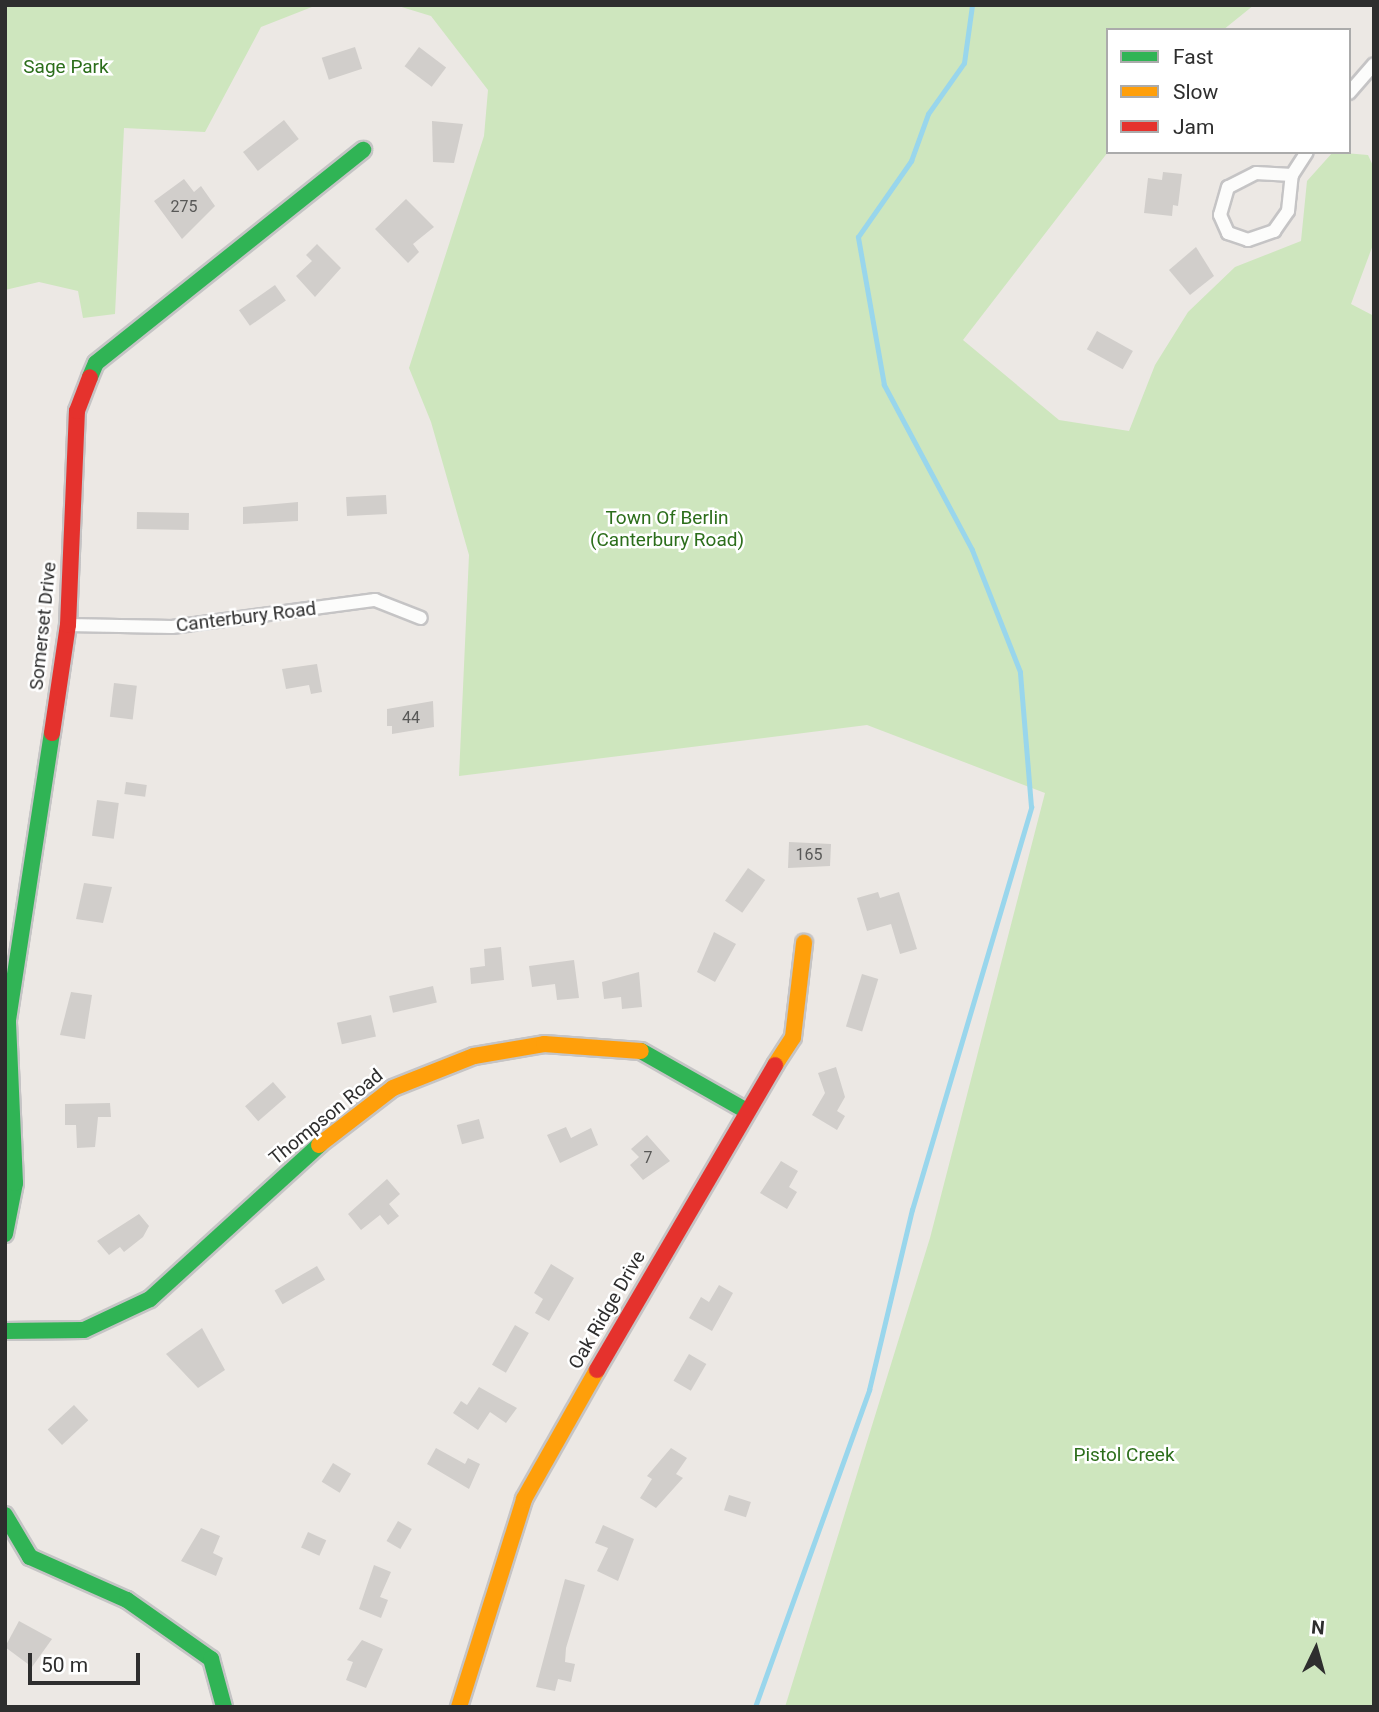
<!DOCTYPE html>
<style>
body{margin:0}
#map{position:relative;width:1379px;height:1712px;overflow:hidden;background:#ece8e4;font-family:Roboto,sans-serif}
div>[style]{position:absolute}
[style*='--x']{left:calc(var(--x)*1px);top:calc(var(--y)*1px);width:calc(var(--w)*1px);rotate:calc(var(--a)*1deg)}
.green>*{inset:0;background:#cee6be}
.stream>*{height:4.5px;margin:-2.25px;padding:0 2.25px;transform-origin:2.25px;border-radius:2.25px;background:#99d6ec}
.building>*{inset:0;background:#d1cecb;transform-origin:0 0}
.roads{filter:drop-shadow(2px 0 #c5c4c5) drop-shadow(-2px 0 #c5c4c5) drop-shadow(0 2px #c5c4c5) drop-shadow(0 -2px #c5c4c5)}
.street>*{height:12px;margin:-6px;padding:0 6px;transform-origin:6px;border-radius:6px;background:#fcfcfb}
.fast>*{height:16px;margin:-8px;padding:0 8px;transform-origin:8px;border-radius:8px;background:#30b455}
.slow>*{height:16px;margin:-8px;padding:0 8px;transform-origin:8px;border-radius:8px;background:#ff9f0a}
.jam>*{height:16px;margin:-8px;padding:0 8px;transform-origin:8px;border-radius:8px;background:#e5322d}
span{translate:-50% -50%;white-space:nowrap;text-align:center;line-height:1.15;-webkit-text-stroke:5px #fff;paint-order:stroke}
.number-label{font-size:16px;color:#585857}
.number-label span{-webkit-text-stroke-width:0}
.park-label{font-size:19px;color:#2c6e1b}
.street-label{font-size:19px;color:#2e2e2e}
.frame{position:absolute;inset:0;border:7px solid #2e2e2e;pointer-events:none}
.legend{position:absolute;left:1106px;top:28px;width:245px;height:126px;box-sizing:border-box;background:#fff;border:2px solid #ababab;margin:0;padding:9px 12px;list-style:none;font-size:21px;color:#2e2e2e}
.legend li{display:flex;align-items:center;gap:14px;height:35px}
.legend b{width:35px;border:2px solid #ababab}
.north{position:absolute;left:1281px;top:1614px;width:70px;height:70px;-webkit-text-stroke:5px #fff;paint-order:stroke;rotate:5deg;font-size:19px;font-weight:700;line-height:28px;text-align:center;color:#2e2e2e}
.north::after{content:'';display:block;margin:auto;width:24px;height:32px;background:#2e2e2e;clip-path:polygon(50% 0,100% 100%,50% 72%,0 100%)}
.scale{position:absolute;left:28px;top:1653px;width:112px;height:32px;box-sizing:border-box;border:4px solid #2e2e2e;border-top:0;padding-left:9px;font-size:21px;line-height:24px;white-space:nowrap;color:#2e2e2e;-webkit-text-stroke:5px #fff;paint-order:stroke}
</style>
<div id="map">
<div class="green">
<div style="clip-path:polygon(5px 5px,317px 5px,261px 27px,205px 132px,124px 128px,115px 314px,83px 318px,78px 291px,39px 282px,5px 290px)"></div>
<div style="clip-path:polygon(395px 5px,1254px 5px,1223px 30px,1108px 30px,1108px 152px,963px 340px,1059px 420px,1129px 431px,1155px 365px,1188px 312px,1235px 267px,1301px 241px,1307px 181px,1333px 152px,1368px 155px,1374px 168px,1374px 242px,1351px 304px,1374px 316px,1374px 1707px,785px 1707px,930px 1238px,1045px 793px,867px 725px,459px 776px,469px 555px,431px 422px,409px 368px,484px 136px,488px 90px,431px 16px)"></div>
</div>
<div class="stream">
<div style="--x:755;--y:1707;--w:337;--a:-70.2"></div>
<div style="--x:869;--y:1390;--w:185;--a:-76.6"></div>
<div style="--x:912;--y:1210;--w:420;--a:-73.5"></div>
<div style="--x:1031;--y:807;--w:135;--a:-94.7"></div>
<div style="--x:1020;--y:672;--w:131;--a:-111.5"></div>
<div style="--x:972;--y:550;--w:187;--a:-118.1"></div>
<div style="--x:884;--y:385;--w:150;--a:-100"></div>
<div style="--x:858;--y:237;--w:93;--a:-55.1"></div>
<div style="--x:911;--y:161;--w:50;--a:-70.1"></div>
<div style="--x:928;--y:114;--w:62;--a:-54.8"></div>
<div style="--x:964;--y:63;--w:59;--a:-82.1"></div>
</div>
<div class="building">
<div style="left:355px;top:47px;width:23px;height:35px;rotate:72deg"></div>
<div style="left:419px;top:47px;width:34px;height:24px;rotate:37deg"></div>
<div style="left:284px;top:120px;width:24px;height:52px;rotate:52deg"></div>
<div style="clip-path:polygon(432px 121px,463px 124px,454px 163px,433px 162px)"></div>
<div style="clip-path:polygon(1163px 172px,1182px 174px,1178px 206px,1173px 205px,1172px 216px,1144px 213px,1148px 178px,1162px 180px)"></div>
<div style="clip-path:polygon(184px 179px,194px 192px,201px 186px,215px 206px,182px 239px,154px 201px)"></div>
<div style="clip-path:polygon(406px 199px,434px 227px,413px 244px,419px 252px,408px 263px,375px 229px)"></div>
<div style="clip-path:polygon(317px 244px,341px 268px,315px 297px,296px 276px,312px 261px,306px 255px)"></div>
<div style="clip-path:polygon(1196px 247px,1214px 276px,1190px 295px,1169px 270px)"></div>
<div style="left:275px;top:285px;width:19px;height:44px;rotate:55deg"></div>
<div style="left:1097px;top:331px;width:41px;height:21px;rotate:29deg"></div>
<div style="left:386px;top:495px;width:19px;height:40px;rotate:87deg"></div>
<div style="clip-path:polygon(298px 502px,298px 521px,243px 524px,243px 507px)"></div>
<div style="left:137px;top:512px;width:52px;height:17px;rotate:1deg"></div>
<div style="clip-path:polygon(317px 664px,322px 692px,311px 694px,309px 685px,286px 689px,282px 669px)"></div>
<div style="left:114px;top:683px;width:23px;height:34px;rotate:7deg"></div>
<div style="clip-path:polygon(433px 701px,434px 727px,392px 734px,392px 726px,387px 726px,387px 709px)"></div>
<div style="left:126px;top:782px;width:21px;height:12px;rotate:8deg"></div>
<div style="left:97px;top:800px;width:22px;height:36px;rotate:8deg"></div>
<div style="clip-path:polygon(789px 842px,831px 844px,830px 866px,788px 868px)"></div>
<div style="left:748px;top:868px;width:21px;height:40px;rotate:35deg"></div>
<div style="clip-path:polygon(84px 883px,112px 887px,103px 923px,76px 919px)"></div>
<div style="clip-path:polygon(878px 892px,880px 898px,899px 892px,917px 949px,900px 954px,891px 924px,867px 931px,857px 898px)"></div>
<div style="clip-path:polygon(714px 932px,736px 944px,715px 982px,697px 972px)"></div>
<div style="clip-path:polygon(501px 947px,504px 980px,471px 984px,470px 968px,485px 966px,484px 949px)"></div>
<div style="clip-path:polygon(574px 960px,579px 998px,557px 1000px,555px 984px,532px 987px,529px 966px)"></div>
<div style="clip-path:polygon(639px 972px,642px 1007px,622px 1009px,621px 997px,604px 999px,602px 982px)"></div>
<div style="left:862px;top:974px;width:17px;height:55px;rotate:17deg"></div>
<div style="left:433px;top:986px;width:17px;height:45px;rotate:77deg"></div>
<div style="clip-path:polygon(71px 992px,92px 995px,85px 1039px,60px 1035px)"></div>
<div style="left:371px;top:1015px;width:22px;height:35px;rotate:77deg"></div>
<div style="clip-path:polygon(836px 1067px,845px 1097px,837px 1111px,845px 1116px,837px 1130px,812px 1115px,825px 1093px,818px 1073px)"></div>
<div style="left:273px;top:1082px;width:20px;height:37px;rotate:49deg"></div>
<div style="clip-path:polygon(110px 1103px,111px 1117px,98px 1117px,95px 1147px,77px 1148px,76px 1125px,65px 1125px,65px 1104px)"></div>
<div style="left:479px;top:1119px;width:20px;height:23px;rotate:75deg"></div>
<div style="clip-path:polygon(566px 1127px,571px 1138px,591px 1128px,598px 1145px,560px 1163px,547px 1135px)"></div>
<div style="clip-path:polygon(647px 1135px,670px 1161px,643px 1180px,630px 1165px,639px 1157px,631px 1149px)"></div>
<div style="clip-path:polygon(781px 1161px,798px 1171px,789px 1187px,797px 1192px,787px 1209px,760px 1193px)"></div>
<div style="clip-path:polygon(387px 1179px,400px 1194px,389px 1204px,399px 1216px,388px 1225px,380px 1215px,361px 1230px,348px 1214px)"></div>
<div style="clip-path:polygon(139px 1214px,149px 1226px,143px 1237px,124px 1252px,120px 1247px,109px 1255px,97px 1241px)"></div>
<div style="clip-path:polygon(551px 1264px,574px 1278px,549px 1321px,535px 1313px,543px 1299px,534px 1293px)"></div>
<div style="left:317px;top:1266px;width:16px;height:49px;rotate:60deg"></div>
<div style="clip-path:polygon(719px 1285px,733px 1293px,712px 1331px,689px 1318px,701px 1297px,709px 1302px)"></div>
<div style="left:515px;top:1325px;width:16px;height:46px;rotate:30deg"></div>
<div style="clip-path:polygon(202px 1328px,225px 1370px,198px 1388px,166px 1354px)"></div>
<div style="left:689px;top:1354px;width:20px;height:31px;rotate:30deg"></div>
<div style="clip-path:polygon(479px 1387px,517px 1408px,506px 1423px,490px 1412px,478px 1430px,453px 1413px,461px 1401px,467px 1405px)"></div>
<div style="left:74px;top:1405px;width:21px;height:36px;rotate:47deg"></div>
<div style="clip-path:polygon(436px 1448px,465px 1464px,468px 1458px,480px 1464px,469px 1489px,427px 1464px)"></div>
<div style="clip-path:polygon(671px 1448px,687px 1458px,676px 1474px,683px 1478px,656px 1508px,640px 1498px,652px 1479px,647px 1476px)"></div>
<div style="left:333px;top:1463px;width:21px;height:22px;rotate:31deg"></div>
<div style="left:729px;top:1495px;width:23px;height:16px;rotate:18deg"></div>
<div style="left:398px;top:1521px;width:16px;height:23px;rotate:30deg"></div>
<div style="clip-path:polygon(603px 1525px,634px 1539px,618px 1581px,597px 1571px,608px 1548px,595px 1543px)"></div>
<div style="clip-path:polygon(201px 1528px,220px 1536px,213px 1553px,223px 1558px,216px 1576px,181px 1561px)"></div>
<div style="left:308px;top:1532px;width:20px;height:17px;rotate:24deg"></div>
<div style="clip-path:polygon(374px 1565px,391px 1572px,380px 1597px,388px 1600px,381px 1618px,359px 1609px)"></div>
<div style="clip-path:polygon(565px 1579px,585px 1585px,566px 1648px,565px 1662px,575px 1664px,571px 1682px,558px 1679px,555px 1691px,536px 1687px)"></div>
<div style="clip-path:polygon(19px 1621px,52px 1639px,32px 1667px,5px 1647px)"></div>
<div style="clip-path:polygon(362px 1640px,383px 1649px,366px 1688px,346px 1680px,353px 1662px,347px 1660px)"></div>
</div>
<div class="roads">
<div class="street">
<div style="--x:1349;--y:93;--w:38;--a:-49"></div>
<div style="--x:1292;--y:175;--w:36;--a:-177"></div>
<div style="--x:1256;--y:173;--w:31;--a:153"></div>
<div style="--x:1228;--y:187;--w:29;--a:106"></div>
<div style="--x:1220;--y:215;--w:20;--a:66"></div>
<div style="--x:1228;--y:233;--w:21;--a:19"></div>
<div style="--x:1248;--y:240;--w:28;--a:-19"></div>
<div style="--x:1274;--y:231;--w:24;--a:-55"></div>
<div style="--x:1288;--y:211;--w:36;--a:-84"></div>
<div style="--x:1292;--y:175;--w:27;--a:-57"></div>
<div style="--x:68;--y:625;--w:104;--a:1.1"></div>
<div style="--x:172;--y:627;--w:205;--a:-7.6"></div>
<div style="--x:375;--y:600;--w:49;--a:21.4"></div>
</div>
<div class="fast">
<div style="--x:90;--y:377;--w:15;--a:-67"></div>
<div style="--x:96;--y:363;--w:342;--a:-38.6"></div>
<div style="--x:641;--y:1051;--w:120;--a:29.6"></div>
<div style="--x:5;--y:1234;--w:52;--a:-78.9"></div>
<div style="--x:15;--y:1183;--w:163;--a:-92.5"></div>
<div style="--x:8;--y:1020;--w:290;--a:-81.3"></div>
<div style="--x:5;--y:1331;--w:79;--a:-0.7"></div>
<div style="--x:84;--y:1330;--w:73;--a:-25.2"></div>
<div style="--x:150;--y:1299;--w:229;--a:-42.3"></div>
<div style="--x:5;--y:1515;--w:49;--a:59.2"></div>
<div style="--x:30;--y:1557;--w:106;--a:23.9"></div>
<div style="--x:127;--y:1600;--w:103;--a:35.1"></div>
<div style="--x:211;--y:1659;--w:50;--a:74.8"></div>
</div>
<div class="slow">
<div style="--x:775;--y:1065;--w:33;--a:-57"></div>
<div style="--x:793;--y:1037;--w:95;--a:-83.3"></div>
<div style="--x:319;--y:1145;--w:93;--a:-37.6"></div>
<div style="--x:393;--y:1088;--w:87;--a:-21.6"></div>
<div style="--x:474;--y:1056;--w:71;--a:-9.7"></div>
<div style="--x:544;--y:1044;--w:97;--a:4.1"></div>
<div style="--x:459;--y:1707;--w:218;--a:-72.6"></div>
<div style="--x:524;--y:1499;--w:148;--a:-60.5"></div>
</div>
<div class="jam">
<div style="--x:52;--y:733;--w:109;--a:-81.6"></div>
<div style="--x:68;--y:625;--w:214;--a:-87.6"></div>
<div style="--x:77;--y:411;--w:36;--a:-69"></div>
<div style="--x:597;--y:1370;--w:353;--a:-59.7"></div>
</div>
</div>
<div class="number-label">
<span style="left:184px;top:207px">275</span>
<span style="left:411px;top:718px">44</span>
<span style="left:809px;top:855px">165</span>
<span style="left:648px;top:1158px">7</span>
</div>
<div class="park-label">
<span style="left:66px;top:67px">Sage Park</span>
<span style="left:667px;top:529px">Town Of Berlin<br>(Canterbury Road)</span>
<span style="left:1124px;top:1455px">Pistol Creek</span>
</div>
<div class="street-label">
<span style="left:246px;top:617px;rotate:-7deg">Canterbury Road</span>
<span style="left:43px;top:626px;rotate:-84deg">Somerset Drive</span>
<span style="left:326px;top:1117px;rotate:-39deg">Thompson Road</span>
<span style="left:607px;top:1310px;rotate:-60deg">Oak Ridge Drive</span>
</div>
<div class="frame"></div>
<ul class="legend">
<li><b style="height:9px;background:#30b455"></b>Fast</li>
<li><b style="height:9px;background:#ff9f0a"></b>Slow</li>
<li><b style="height:9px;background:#e5322d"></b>Jam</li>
</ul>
<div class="north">N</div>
<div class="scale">50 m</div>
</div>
